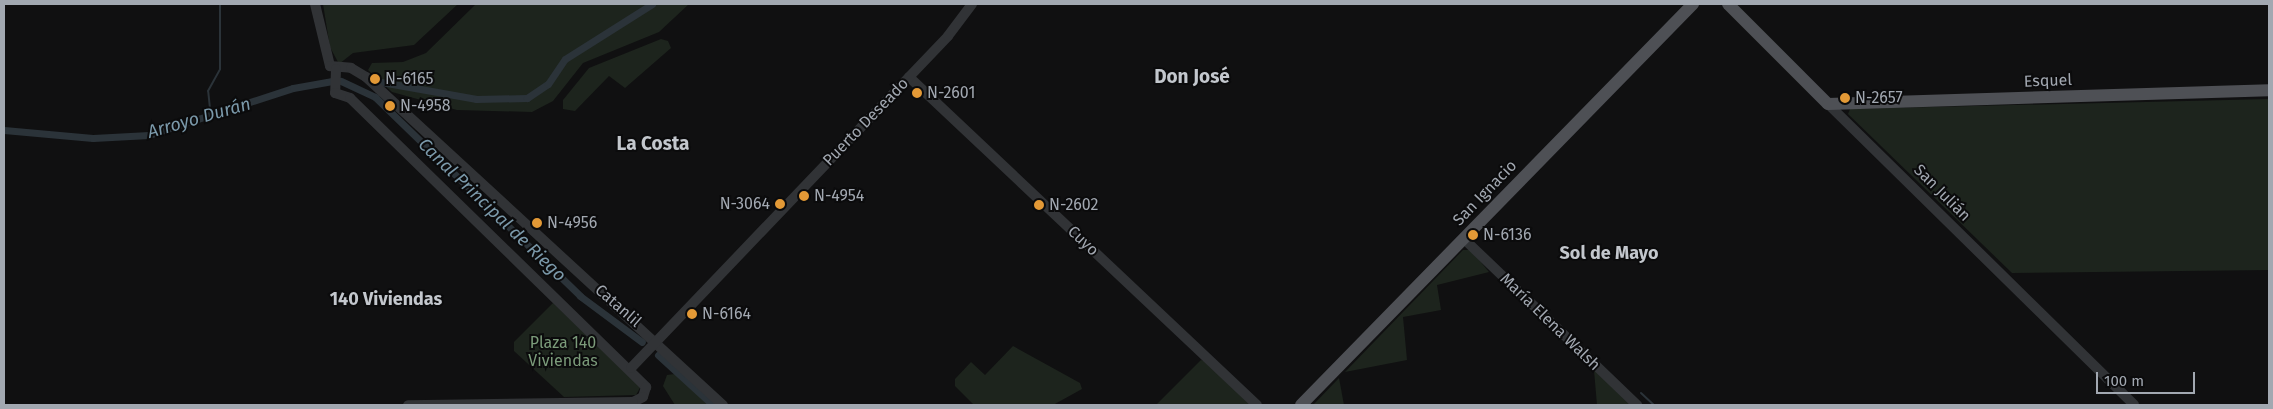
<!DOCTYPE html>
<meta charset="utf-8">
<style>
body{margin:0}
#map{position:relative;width:2273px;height:409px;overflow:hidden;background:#101011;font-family:"Fira Sans",sans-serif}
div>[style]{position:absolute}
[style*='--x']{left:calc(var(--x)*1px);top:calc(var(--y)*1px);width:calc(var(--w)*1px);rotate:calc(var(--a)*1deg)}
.green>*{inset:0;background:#1d241d}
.stream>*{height:2px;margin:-1px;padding:0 1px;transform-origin:1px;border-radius:1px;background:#2b3339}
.canal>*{height:7px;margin:-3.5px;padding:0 3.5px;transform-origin:3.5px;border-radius:3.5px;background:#2b3339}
.minor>*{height:10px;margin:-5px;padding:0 5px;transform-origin:5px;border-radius:5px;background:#313336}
.major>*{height:12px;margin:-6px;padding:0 6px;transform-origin:6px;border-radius:6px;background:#4e5055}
.dots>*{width:14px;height:14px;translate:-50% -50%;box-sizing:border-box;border:2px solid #0b0b0c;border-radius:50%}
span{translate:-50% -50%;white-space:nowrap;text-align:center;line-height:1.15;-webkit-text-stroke:4px #0b0b0c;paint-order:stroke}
.poi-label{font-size:16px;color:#a2a8b1}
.left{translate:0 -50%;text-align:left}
.right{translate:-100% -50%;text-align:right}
.street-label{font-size:16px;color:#a2a8b1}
.park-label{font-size:16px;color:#7b9b7a}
.water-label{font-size:18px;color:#7b99aa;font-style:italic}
.neighbourhood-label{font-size:18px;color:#c3c7cd;font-weight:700}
.quarter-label{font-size:19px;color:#c3c7cd;font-weight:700}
.frame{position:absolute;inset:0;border:5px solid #a2a8b1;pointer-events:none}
.scale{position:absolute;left:2096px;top:372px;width:99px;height:22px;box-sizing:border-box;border:2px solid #a2a8b1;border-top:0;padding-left:6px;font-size:15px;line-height:18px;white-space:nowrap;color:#a2a8b1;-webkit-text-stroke:4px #0b0b0c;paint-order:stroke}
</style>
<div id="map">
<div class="green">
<div style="clip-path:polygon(323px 4px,458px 4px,414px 45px,353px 53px,339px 64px,330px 47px)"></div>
<div style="clip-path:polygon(476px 4px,689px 4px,659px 32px,583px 63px,553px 101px,532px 112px,457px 110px,392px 92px,368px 70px,372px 63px,403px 62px,426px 53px)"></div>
<div style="clip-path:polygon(661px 39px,668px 41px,671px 48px,625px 88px,609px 76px,575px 111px,563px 109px,563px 100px,589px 68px)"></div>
<div style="clip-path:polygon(2269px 99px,2269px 270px,2012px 273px,1848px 114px,1850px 109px)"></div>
<div style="clip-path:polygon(1463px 250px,1471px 250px,1489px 272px,1437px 285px,1441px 310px,1403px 317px,1407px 360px,1345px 372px)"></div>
<div style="clip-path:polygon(553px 303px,641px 386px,636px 395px,564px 397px,514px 351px,514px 342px)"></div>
<div style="clip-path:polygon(1013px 346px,1080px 383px,1082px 389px,1053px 405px,974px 405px,955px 386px,955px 379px,971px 362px,985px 375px)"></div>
<div style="clip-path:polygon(1201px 360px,1204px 361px,1251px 405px,1156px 405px)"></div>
<div style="clip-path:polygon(1594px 370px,1632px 405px,1597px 405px)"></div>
<div style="clip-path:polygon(675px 374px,679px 376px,709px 405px,675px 405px,663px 386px,667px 375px)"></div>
<div style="clip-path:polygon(1339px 378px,1344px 405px,1313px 405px)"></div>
</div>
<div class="stream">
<div style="--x:211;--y:118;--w:27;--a:-96"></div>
<div style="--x:208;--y:91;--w:25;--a:-61"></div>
<div style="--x:220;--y:69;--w:65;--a:-90"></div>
<div style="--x:1641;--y:393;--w:18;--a:43"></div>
</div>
<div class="canal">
<div style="--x:341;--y:81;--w:38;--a:25"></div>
<div style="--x:375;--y:97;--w:286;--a:44.1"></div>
<div style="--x:580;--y:296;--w:77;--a:36.6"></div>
<div style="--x:381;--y:82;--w:97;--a:10.1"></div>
<div style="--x:476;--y:99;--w:51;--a:-1.1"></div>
<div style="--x:527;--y:98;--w:25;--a:-34"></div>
<div style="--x:548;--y:84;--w:30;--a:-56"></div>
<div style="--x:565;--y:59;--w:103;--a:-32.3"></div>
<div style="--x:4;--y:130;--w:89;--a:5.1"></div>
<div style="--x:93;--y:138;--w:56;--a:-3.1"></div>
<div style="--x:149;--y:135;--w:151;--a:-18.1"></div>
<div style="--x:293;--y:88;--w:40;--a:-10"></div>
<div style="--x:658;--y:355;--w:74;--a:42.3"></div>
</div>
<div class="minor">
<div style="--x:315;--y:4;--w:64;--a:76.4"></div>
<div style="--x:330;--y:66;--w:21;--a:5"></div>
<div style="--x:351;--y:68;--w:17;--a:31"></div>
<div style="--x:366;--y:77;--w:485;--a:42.6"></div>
<div style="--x:336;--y:69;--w:24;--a:92"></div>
<div style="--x:335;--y:93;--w:16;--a:18"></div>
<div style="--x:350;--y:98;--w:414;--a:44.3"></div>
<div style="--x:646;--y:387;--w:10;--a:107"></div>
<div style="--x:643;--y:397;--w:11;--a:153"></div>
<div style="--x:633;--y:402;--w:225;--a:179.2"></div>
<div style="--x:909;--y:77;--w:478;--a:43.3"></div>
<div style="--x:1828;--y:104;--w:429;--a:44.5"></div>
<div style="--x:1464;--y:239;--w:240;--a:43.8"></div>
<div style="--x:631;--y:368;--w:459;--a:-46.3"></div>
<div style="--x:948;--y:36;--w:40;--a:-53"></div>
</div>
<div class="major">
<div style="--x:1728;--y:4;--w:141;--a:45"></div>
<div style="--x:1828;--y:104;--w:441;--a:-1.8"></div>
<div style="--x:1301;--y:405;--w:561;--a:-45.65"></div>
</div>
<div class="dots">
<div style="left:375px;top:79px;background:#e39936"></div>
<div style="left:917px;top:93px;background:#e39936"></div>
<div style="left:1845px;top:98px;background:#e39936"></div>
<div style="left:390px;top:106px;background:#e39936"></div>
<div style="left:804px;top:196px;background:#e39936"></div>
<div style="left:780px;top:204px;background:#e39936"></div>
<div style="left:1039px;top:205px;background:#e39936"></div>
<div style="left:537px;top:223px;background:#e39936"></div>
<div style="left:1473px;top:235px;background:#e39936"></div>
<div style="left:692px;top:314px;background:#e39936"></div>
</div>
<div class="poi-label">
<span class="left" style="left:385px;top:79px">N-6165</span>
<span class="left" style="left:927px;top:93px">N-2601</span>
<span class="left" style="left:1855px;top:98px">N-2657</span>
<span class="left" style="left:400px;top:106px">N-4958</span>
<span class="left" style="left:814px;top:196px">N-4954</span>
<span class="right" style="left:770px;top:204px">N-3064</span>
<span class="left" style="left:1049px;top:205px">N-2602</span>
<span class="left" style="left:547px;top:223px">N-4956</span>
<span class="left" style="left:1483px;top:235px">N-6136</span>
<span class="left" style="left:702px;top:314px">N-6164</span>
</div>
<div class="street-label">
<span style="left:2048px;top:81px;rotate:-2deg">Esquel</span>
<span style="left:866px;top:122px;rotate:-46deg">Puerto Deseado</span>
<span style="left:1485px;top:193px;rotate:-46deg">San Ignacio</span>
<span style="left:1942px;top:193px;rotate:45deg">San Julián</span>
<span style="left:1083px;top:241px;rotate:43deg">Cuyo</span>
<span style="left:618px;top:306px;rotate:41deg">Catanlil</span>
<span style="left:1550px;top:322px;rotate:44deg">María Elena Walsh</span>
</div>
<div class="park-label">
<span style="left:563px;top:352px">Plaza 140<br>Viviendas</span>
</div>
<div class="water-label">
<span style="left:199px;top:118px;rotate:-16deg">Arroyo Durán</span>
<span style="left:492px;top:210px;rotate:44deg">Canal Principal de Riego</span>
</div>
<div class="neighbourhood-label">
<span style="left:1609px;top:253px">Sol de Mayo</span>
<span style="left:386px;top:299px">140 Viviendas</span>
</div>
<div class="quarter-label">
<span style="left:1192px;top:77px">Don José</span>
<span style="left:653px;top:144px">La Costa</span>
</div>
<div class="frame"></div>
<div class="scale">100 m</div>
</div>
